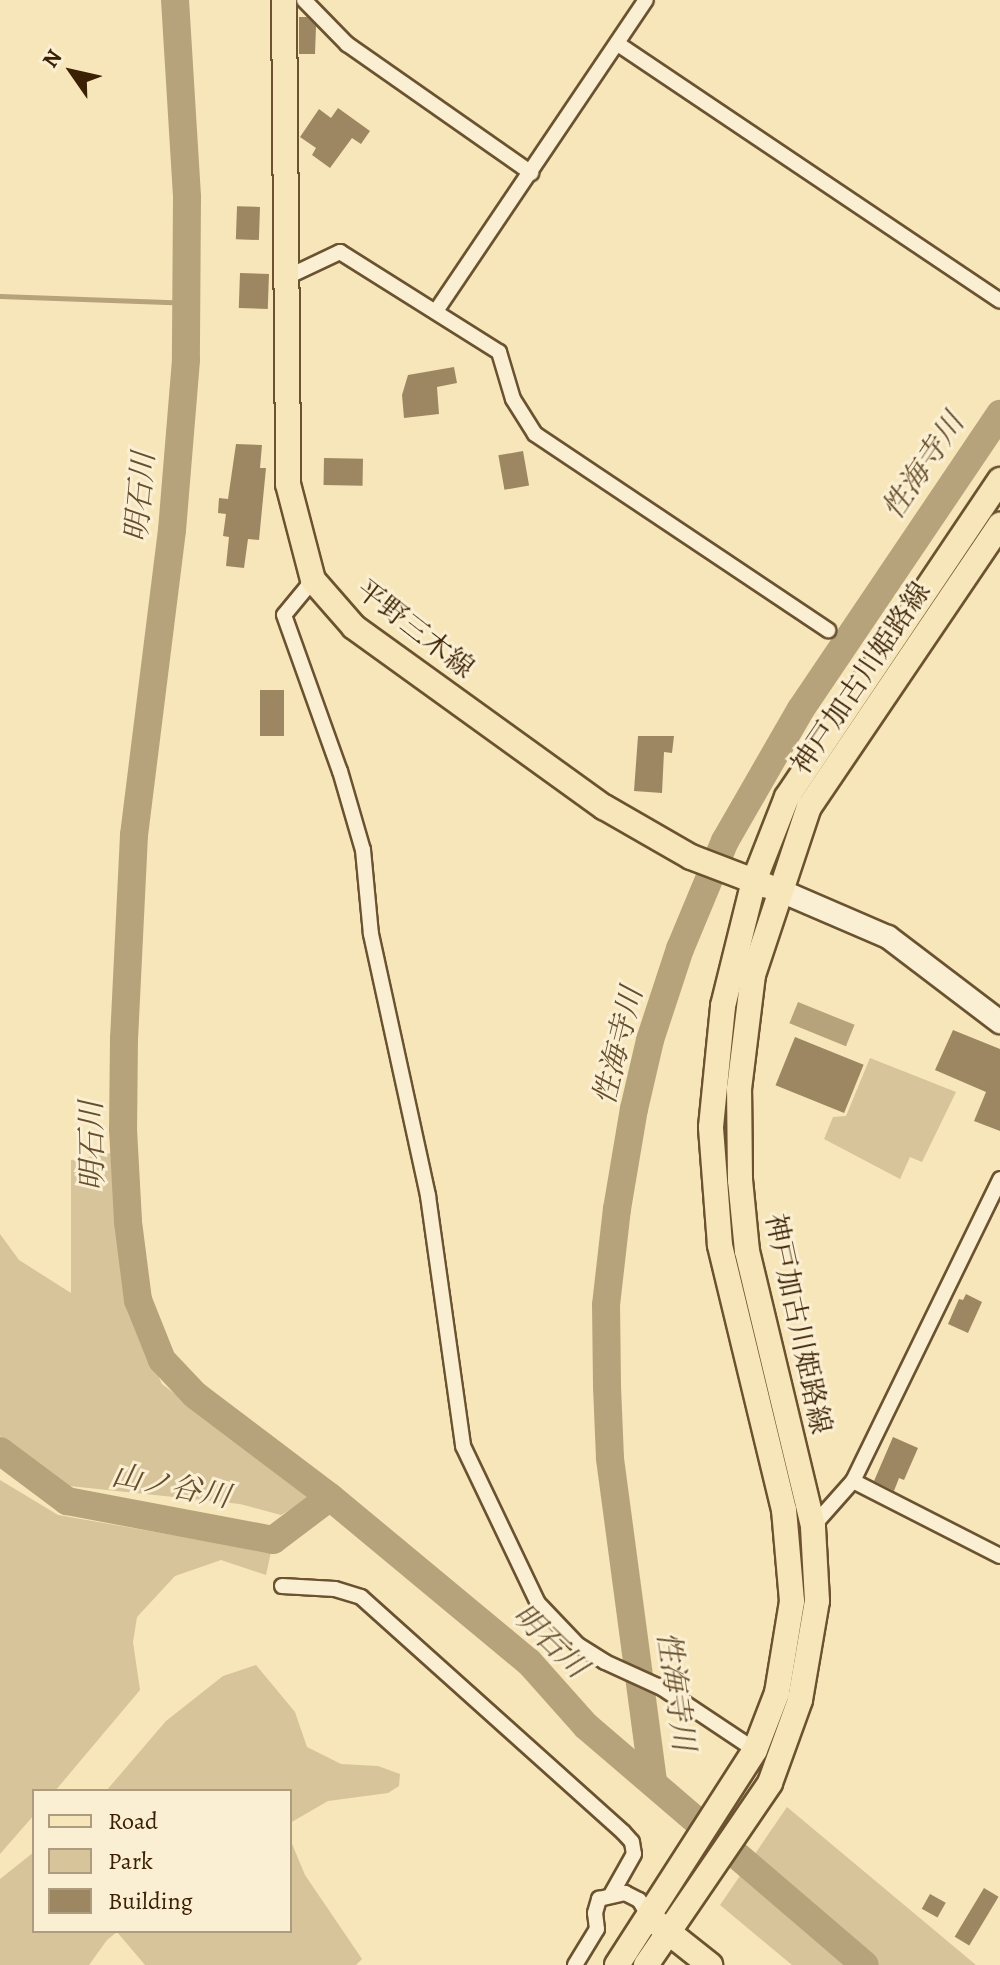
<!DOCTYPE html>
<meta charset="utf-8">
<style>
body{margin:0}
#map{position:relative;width:1000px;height:1965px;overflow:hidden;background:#f7e6b9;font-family:Alegreya,"Noto Serif JP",serif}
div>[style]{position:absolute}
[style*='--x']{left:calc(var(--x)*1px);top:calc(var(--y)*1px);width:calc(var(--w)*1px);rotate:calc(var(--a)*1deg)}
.green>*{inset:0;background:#d7c49a}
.water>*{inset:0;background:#b7a37b;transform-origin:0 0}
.stream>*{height:5px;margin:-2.5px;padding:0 2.5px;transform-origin:2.5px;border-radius:2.5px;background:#b7a37b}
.river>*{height:28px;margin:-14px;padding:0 14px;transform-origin:14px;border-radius:14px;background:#b7a37b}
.building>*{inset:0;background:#9d8762;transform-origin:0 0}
.roads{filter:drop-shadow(2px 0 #6b5230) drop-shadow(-2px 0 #6b5230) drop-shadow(0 2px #6b5230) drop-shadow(0 -2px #6b5230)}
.street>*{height:14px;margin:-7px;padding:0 7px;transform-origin:7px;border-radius:7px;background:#faefd2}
.secondary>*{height:22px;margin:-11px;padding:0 11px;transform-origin:11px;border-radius:11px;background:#faefd2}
.primary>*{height:24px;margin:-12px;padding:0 12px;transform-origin:12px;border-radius:12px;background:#f7e6b9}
span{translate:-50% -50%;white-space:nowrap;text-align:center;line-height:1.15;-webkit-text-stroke:6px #faefd2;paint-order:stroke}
.street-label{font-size:28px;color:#3c2003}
.water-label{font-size:30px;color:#674e2d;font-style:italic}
.legend{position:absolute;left:32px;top:1789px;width:260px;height:144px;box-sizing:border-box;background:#faefd2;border:2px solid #ae9c7f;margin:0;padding:10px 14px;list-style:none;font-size:24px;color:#3c2003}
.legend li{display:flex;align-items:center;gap:16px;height:40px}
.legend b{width:40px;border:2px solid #ae9c7f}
.north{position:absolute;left:32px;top:32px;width:80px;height:80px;-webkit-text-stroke:6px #faefd2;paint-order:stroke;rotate:304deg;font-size:22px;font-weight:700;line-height:32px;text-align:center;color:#3c2003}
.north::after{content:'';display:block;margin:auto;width:28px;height:36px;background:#3c2003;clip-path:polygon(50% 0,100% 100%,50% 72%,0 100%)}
</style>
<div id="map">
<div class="green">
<div style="clip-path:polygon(870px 1058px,956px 1092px,922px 1162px,910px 1157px,900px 1179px,824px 1139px,833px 1117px,846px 1116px)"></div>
<div style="clip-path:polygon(117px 1152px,130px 1314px,162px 1384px,311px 1498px,281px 1515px,240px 1504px,60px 1485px,0 1436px,0 1234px,19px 1260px,71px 1293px,71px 1160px)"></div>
<div style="clip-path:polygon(0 1480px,58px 1515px,271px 1552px,266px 1575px,221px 1560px,175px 1576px,137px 1617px,133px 1642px,140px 1690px,55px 1791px,34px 1791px,34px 1815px,0 1854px)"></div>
<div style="clip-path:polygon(256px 1665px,295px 1712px,307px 1747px,341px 1764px,378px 1766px,400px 1774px,399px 1786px,388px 1793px,328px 1801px,290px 1823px,290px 1791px,106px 1791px,166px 1721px,223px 1676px)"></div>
<div style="clip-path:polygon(787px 1807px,976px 1965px,792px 1965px,720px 1905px)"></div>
<div style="clip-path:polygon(290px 1839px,305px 1875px,362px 1959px,356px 1965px,145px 1965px,117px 1932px,107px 1940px,89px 1965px,0 1965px,0 1879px,34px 1852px,34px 1931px,290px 1931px)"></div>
</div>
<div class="water">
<div style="left:798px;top:1002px;width:61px;height:23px;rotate:22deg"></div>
</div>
<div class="stream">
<div style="--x:0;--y:296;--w:187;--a:2.1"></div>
</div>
<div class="river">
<div style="--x:175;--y:0;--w:198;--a:86.5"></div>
<div style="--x:187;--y:198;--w:162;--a:90.4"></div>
<div style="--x:186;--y:360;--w:171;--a:94.7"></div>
<div style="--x:172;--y:530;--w:307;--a:97.1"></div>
<div style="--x:134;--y:835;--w:203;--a:92.8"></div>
<div style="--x:124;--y:1038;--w:91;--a:90.6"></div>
<div style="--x:123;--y:1129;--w:93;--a:86.9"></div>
<div style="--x:128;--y:1222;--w:79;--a:82.7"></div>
<div style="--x:138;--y:1300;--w:65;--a:68.2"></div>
<div style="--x:162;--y:1360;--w:48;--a:46.7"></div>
<div style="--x:195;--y:1395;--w:169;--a:37.1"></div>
<div style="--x:330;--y:1497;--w:259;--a:39.7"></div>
<div style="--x:529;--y:1662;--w:86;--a:48.3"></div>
<div style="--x:586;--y:1726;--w:367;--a:40.6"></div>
<div style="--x:0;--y:1451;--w:84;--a:36.7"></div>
<div style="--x:67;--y:1501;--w:210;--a:10.7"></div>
<div style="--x:273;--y:1540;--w:71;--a:-37"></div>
<div style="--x:653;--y:1781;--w:326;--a:-97.6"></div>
<div style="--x:610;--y:1458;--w:73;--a:-92.4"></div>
<div style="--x:607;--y:1385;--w:80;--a:-90.7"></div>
<div style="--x:606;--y:1305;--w:97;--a:-83.5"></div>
<div style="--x:617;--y:1209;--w:101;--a:-80.4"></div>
<div style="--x:634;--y:1109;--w:71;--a:-76.9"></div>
<div style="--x:650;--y:1040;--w:96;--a:-71.8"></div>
<div style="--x:680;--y:949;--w:117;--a:-67.4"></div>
<div style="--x:725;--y:841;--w:152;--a:-60.1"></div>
<div style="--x:801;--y:709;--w:356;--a:-56"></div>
</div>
<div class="building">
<div style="clip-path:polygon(299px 17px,307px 17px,316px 26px,315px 54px,299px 54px)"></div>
<div style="clip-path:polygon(338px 108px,370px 131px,361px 144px,352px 138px,330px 168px,312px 155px,316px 148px,300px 137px,319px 109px,331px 118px)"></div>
<div style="left:260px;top:207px;width:33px;height:23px;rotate:92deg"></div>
<div style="left:240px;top:273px;width:29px;height:35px;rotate:2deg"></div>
<div style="clip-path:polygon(454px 367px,457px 383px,437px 387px,439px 414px,404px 418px,402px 395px,408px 375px)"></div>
<div style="clip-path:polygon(236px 444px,262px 445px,260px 468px,266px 468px,259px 540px,248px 539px,244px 568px,226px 566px,229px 537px,223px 536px,226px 514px,218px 513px,219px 498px,228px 499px)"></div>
<div style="left:523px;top:451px;width:35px;height:25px;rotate:80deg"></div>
<div style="left:324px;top:458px;width:39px;height:27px;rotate:1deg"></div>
<div style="left:260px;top:690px;width:24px;height:46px"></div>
<div style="clip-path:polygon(638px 736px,674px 736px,672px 753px,664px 752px,662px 793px,634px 791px)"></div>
<div style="clip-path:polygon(953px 1030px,1000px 1049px,1000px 1131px,974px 1121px,986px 1092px,935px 1070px)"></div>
<div style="left:795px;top:1037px;width:74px;height:52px;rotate:22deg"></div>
<div style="clip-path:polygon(966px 1294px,982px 1302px,968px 1333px,948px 1324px,959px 1299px,963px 1300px)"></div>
<div style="clip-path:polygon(893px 1437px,918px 1448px,904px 1480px,899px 1478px,894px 1491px,874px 1481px)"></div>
<div style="left:984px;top:1888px;width:17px;height:57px;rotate:31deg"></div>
<div style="left:930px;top:1894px;width:18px;height:17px;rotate:29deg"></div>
</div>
<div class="roads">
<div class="street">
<div style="--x:304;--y:0;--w:62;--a:45.7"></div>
<div style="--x:347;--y:44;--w:225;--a:35"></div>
<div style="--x:618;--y:44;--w:460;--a:33.9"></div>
<div style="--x:285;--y:278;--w:61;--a:-25.3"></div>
<div style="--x:340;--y:252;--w:188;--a:32.2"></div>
<div style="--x:499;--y:352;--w:49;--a:73.4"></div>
<div style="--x:513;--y:399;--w:41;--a:57.8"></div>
<div style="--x:535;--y:434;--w:353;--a:33.8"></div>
<div style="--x:436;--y:311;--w:375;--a:-56"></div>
<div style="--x:313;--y:580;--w:45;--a:129.6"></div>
<div style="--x:284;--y:615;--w:166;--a:70.3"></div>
<div style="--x:340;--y:771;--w:82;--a:73.8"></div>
<div style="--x:363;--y:850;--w:84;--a:84.6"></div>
<div style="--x:371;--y:934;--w:268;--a:77.7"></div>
<div style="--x:428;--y:1196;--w:252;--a:82"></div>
<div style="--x:463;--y:1446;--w:174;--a:64.5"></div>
<div style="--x:538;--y:1603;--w:58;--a:46.4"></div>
<div style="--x:578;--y:1645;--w:32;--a:32"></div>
<div style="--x:605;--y:1662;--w:63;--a:24.5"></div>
<div style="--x:662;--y:1688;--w:112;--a:33.7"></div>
<div style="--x:853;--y:1481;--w:165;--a:27"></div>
<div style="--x:813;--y:1526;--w:60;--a:-48.4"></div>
<div style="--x:853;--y:1481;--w:336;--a:-64"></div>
<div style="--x:282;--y:1586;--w:53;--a:3.2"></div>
<div style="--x:335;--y:1589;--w:27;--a:17"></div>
<div style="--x:361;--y:1597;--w:352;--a:41.9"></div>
<div style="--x:623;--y:1832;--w:13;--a:48"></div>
<div style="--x:632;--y:1842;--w:12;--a:81"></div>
<div style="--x:634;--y:1854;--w:45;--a:119.4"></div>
<div style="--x:575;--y:1965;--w:42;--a:-58.6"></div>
<div style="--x:597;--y:1929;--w:16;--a:-97"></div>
<div style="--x:595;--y:1913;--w:15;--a:-74"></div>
<div style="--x:599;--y:1899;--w:27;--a:-13"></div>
<div style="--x:625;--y:1893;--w:16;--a:27"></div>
<div style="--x:639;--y:1900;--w:19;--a:58"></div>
</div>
<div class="secondary">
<div style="--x:781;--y:891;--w:116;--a:23.3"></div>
<div style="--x:888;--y:937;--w:141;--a:37.2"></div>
</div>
<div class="primary">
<div style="--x:284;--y:0;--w:484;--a:89.5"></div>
<div style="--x:288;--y:484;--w:99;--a:75.4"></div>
<div style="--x:313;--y:580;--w:62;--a:48.9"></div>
<div style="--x:354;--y:627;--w:308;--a:35.8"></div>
<div style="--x:604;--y:807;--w:100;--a:29.9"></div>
<div style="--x:691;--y:857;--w:81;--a:20.9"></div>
<div style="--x:657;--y:1923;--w:68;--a:38.4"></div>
<div style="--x:617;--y:1965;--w:255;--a:-57.3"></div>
<div style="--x:755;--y:1750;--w:61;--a:-68.9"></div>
<div style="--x:777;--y:1693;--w:93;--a:-80.7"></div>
<div style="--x:792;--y:1601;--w:91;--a:-95"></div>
<div style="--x:784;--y:1510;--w:273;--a:-103.6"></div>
<div style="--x:720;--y:1245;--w:118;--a:-94.4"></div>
<div style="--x:711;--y:1127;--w:122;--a:-84.3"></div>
<div style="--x:723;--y:1006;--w:129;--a:-76.1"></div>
<div style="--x:754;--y:881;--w:90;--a:-68.6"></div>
<div style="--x:787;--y:797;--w:382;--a:-56.1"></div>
<div style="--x:646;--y:1965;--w:220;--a:-55.7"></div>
<div style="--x:770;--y:1783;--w:88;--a:-70.1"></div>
<div style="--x:800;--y:1700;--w:100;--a:-80.3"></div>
<div style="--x:817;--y:1601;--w:75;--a:-93.1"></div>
<div style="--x:813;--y:1526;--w:283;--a:-103.5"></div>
<div style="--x:747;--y:1251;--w:71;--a:-95.6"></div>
<div style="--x:740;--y:1180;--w:91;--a:-90.6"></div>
<div style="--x:739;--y:1089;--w:115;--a:-83"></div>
<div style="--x:753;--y:975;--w:177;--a:-71.6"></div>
<div style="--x:809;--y:807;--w:341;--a:-55.9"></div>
</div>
</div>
<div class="street-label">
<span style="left:415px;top:629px;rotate:38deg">平野三木線</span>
<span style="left:861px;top:678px;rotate:-56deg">神戸加古川姫路線</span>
<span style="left:798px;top:1324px;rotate:78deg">神戸加古川姫路線</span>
</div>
<div class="water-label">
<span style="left:923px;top:466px;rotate:-56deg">性海寺川</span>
<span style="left:140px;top:497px;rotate:-85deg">明石川</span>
<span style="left:618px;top:1046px;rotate:-76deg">性海寺川</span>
<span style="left:92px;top:1146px;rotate:-91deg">明石川</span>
<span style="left:171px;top:1486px;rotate:11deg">山ノ谷川</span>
<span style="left:550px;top:1641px;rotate:44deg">明石川</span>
<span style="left:676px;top:1691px;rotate:82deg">性海寺川</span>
</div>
<ul class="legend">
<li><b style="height:10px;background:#f7e6b9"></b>Road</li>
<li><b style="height:22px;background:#d7c49a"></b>Park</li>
<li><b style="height:22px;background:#9d8762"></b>Building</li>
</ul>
<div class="north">N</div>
</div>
